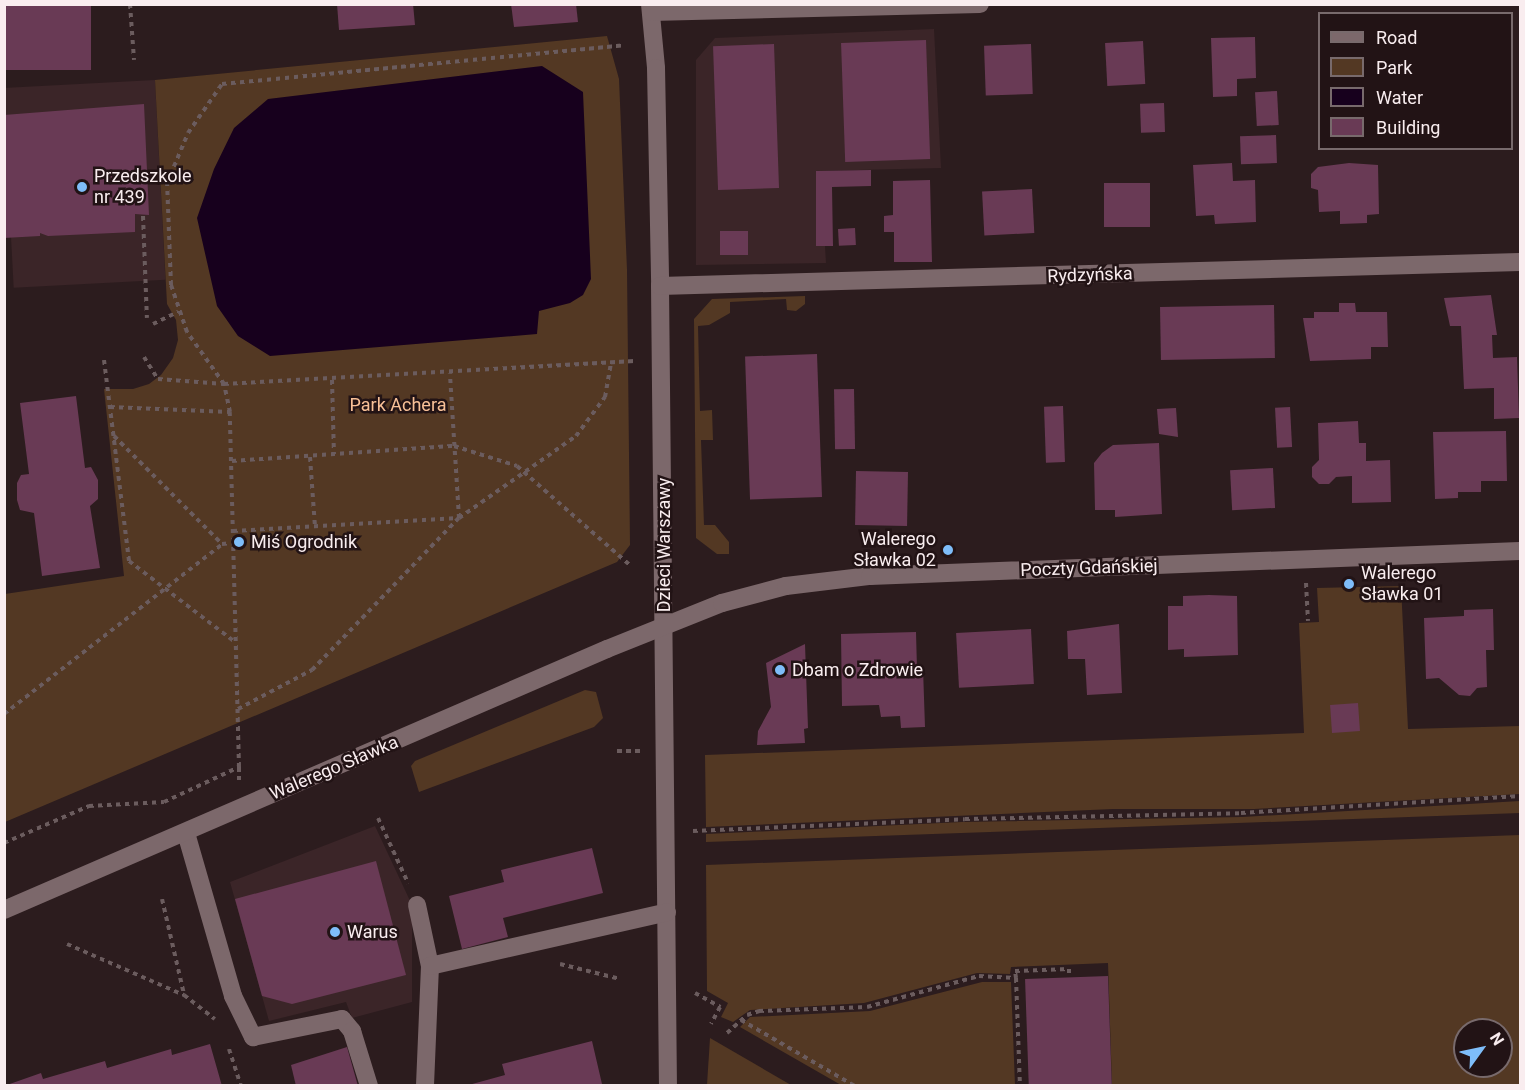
<!DOCTYPE html>
<meta charset="utf-8">
<style>
body{margin:0}
#map{position:relative;width:1525px;height:1090px;overflow:hidden;background:#2c1c1e;font-family:Roboto,sans-serif}
div>[style]{position:absolute}
[style*='--x']{left:calc(var(--x)*1px);top:calc(var(--y)*1px);width:calc(var(--w)*1px);rotate:calc(var(--a)*1deg)}
.built>*{inset:0;background:#3b2528;transform-origin:0 0}
.green>*{inset:0;background:#533823}
.water>*{inset:0;background:#17001d}
.building>*{inset:0;background:#693a55;transform-origin:0 0}
.path>*{height:4px;margin-top:-2px;transform-origin:0;background:repeating-linear-gradient(90deg,#6b5c5e 0 4.5px,transparent 0 9px)}
.minor>*{height:18px;margin:-9px;padding:0 9px;transform-origin:9px;border-radius:9px;background:#7c686b}
.dots>*{width:16px;height:16px;translate:-50% -50%;box-sizing:border-box;border:3px solid #221315;border-radius:50%}
span{translate:-50% -50%;white-space:nowrap;text-align:center;line-height:1.15;-webkit-text-stroke:5px #221315;paint-order:stroke}
.poi-label{font-size:18px;color:#f9edef}
.left{translate:0 -50%;text-align:left}
.right{translate:-100% -50%;text-align:right}
.street-label{font-size:18px;color:#f9edef}
.park-label{font-size:18px;color:#f8c097}
.frame{position:absolute;inset:0;border:6px solid #f9edef;pointer-events:none}
.legend{position:absolute;left:1318px;top:12px;width:195px;height:138px;box-sizing:border-box;background:#221315;border:2px solid #786a6c;margin:0;padding:8px 10px;list-style:none;font-size:18px;color:#f9edef}
.legend li{display:flex;align-items:center;gap:12px;height:30px}
.legend b{width:30px;border:2px solid #786a6c}
.north{position:absolute;left:1453px;top:1018px;width:60px;height:60px;box-sizing:border-box;background:#221315;border:2px solid #786a6c;border-radius:50%;rotate:57deg;font-size:16px;font-weight:700;line-height:24px;text-align:center;color:#f9edef}
.north::after{content:'';display:block;margin:auto;width:21px;height:27px;background:#7ebdf9;clip-path:polygon(50% 0,100% 100%,50% 72%,0 100%)}
</style>
<div id="map">
<div class="built">
<div style="clip-path:polygon(934px 29px,941px 168px,816px 171px,816px 246px,825px 246px,826px 263px,696px 265px,696px 60px,715px 38px)"></div>
<div style="left:155px;top:80px;width:200px;height:152px;rotate:87deg"></div>
<div style="clip-path:polygon(375px 826px,412px 905px,412px 1002px,352px 1018px,346px 1002px,269px 1021px,230px 882px)"></div>
</div>
<div class="green">
<div style="clip-path:polygon(607px 36px,619px 79px,627px 270px,630px 545px,617px 562px,5px 822px,5px 594px,124px 576px,104px 389px,133px 389px,149px 384px,161px 375px,173px 358px,178px 340px,176px 320px,167px 304px,155px 80px)"></div>
<div style="clip-path:polygon(805px 296px,805px 304px,796px 311px,787px 310px,786px 299px,730px 302px,730px 313px,709px 325px,698px 326px,700px 411px,712px 410px,713px 440px,701px 440px,704px 525px,715px 525px,729px 542px,729px 554px,717px 554px,696px 538px,694px 319px,712px 299px)"></div>
<div style="clip-path:polygon(1401px 586px,1408px 729px,1520px 726px,1520px 794px,1254px 809px,1113px 809px,706px 827px,705px 755px,1304px 733px,1299px 623px,1319px 622px,1317px 588px)"></div>
<div style="clip-path:polygon(585px 690px,596px 692px,603px 718px,594px 727px,419px 792px,411px 766px,415px 761px)"></div>
<div style="clip-path:polygon(1520px 801px,1520px 813px,706px 842px,706px 834px,962px 822px,1242px 817px)"></div>
<div style="clip-path:polygon(evenodd,1520px 835px,1520px 1085px,1112px 1085px,1108px 963px,1011px 967px,1010px 974px,977px 973px,864px 1003px,750px 1010px,733px 1022px,721px 1017px,728px 1003px,707px 991px,706px 865px,1520px 835px,1465px 1030px,1501px 1030px,1501px 1066px,1465px 1066px,1465px 1030px)"></div>
<div style="clip-path:polygon(982px 982px,1011px 982px,1015px 1085px,841px 1085px,740px 1027px,750px 1017px,870px 1011px)"></div>
<div style="clip-path:polygon(710px 1038px,791px 1085px,707px 1085px)"></div>
</div>
<div class="water">
<div style="clip-path:polygon(542px 66px,583px 92px,591px 279px,583px 295px,570px 303px,539px 311px,537px 334px,270px 356px,238px 336px,217px 306px,197px 218px,214px 169px,234px 128px,268px 99px)"></div>
</div>
<div class="building">
<div style="left:5px;top:4px;width:86px;height:66px"></div>
<div style="clip-path:polygon(337px 4px,413px 4px,415px 25px,339px 30px)"></div>
<div style="clip-path:polygon(511px 4px,576px 4px,578px 22px,514px 27px)"></div>
<div style="clip-path:polygon(1255px 37px,1256px 78px,1237px 79px,1237px 96px,1213px 97px,1211px 38px)"></div>
<div style="left:926px;top:40px;width:119px;height:85px;rotate:88deg"></div>
<div style="left:1143px;top:41px;width:43px;height:38px;rotate:87deg"></div>
<div style="left:774px;top:44px;width:144px;height:61px;rotate:88deg"></div>
<div style="left:1031px;top:44px;width:50px;height:47px;rotate:88deg"></div>
<div style="left:1277px;top:91px;width:34px;height:22px;rotate:87deg"></div>
<div style="left:1164px;top:103px;width:29px;height:24px;rotate:88deg"></div>
<div style="clip-path:polygon(144px 104px,149px 215px,135px 214px,135px 232px,48px 236px,40px 233px,40px 236px,4px 238px,4px 115px)"></div>
<div style="left:1276px;top:135px;width:28px;height:36px;rotate:88deg"></div>
<div style="clip-path:polygon(1232px 163px,1233px 181px,1255px 180px,1256px 222px,1215px 224px,1214px 215px,1196px 216px,1193px 165px)"></div>
<div style="clip-path:polygon(1349px 163px,1378px 165px,1379px 214px,1367px 215px,1367px 223px,1340px 224px,1340px 211px,1319px 212px,1318px 190px,1311px 188px,1311px 174px,1318px 167px)"></div>
<div style="clip-path:polygon(871px 170px,871px 186px,832px 187px,833px 246px,816px 246px,816px 171px)"></div>
<div style="clip-path:polygon(930px 180px,932px 262px,894px 262px,894px 232px,884px 232px,884px 216px,893px 215px,893px 181px)"></div>
<div style="left:1104px;top:183px;width:46px;height:44px"></div>
<div style="left:1032px;top:189px;width:44px;height:50px;rotate:87deg"></div>
<div style="left:855px;top:228px;width:17px;height:17px;rotate:87deg"></div>
<div style="left:720px;top:231px;width:28px;height:24px"></div>
<div style="clip-path:polygon(1491px 295px,1497px 335px,1492px 335px,1493px 358px,1517px 357px,1519px 418px,1494px 419px,1494px 388px,1464px 389px,1461px 326px,1450px 326px,1444px 298px)"></div>
<div style="clip-path:polygon(1339px 303px,1355px 303px,1356px 312px,1387px 312px,1388px 347px,1371px 347px,1371px 359px,1310px 361px,1303px 318px,1314px 318px,1314px 312px,1339px 312px)"></div>
<div style="left:1274px;top:305px;width:53px;height:114px;rotate:89deg"></div>
<div style="left:817px;top:354px;width:143px;height:72px;rotate:88deg"></div>
<div style="left:854px;top:389px;width:60px;height:20px;rotate:89deg"></div>
<div style="clip-path:polygon(76px 396px,85px 468px,91px 467px,98px 480px,98px 499px,90px 506px,100px 568px,42px 576px,34px 513px,20px 510px,17px 500px,17px 483px,21px 475px,29px 474px,20px 403px)"></div>
<div style="left:1063px;top:406px;width:56px;height:19px;rotate:88deg"></div>
<div style="left:1290px;top:407px;width:40px;height:15px;rotate:87deg"></div>
<div style="clip-path:polygon(1176px 408px,1178px 437px,1159px 434px,1157px 409px)"></div>
<div style="clip-path:polygon(1358px 421px,1359px 443px,1366px 443px,1366px 461px,1390px 460px,1391px 502px,1352px 503px,1352px 476px,1336px 477px,1329px 484px,1319px 484px,1312px 477px,1312px 467px,1319px 460px,1318px 423px)"></div>
<div style="clip-path:polygon(1506px 431px,1507px 481px,1481px 481px,1481px 492px,1458px 492px,1458px 498px,1435px 499px,1433px 432px)"></div>
<div style="clip-path:polygon(1159px 443px,1162px 514px,1115px 517px,1115px 510px,1095px 510px,1094px 463px,1102px 453px,1113px 445px)"></div>
<div style="left:1273px;top:468px;width:40px;height:43px;rotate:87deg"></div>
<div style="left:908px;top:472px;width:54px;height:52px;rotate:91deg"></div>
<div style="clip-path:polygon(1209px 595px,1237px 596px,1238px 655px,1184px 657px,1184px 649px,1168px 650px,1168px 606px,1183px 606px,1183px 596px)"></div>
<div style="clip-path:polygon(1493px 609px,1494px 650px,1486px 650px,1487px 687px,1477px 688px,1470px 696px,1459px 695px,1439px 678px,1426px 679px,1424px 618px,1464px 616px,1464px 610px)"></div>
<div style="clip-path:polygon(1119px 624px,1122px 693px,1087px 695px,1085px 659px,1068px 659px,1067px 631px)"></div>
<div style="left:1031px;top:629px;width:55px;height:75px;rotate:87deg"></div>
<div style="clip-path:polygon(916px 632px,917px 669px,923px 668px,925px 727px,901px 728px,900px 716px,881px 717px,879px 705px,842px 706px,841px 634px)"></div>
<div style="clip-path:polygon(805px 644px,808px 728px,804px 729px,805px 743px,757px 745px,758px 731px,771px 707px,766px 663px)"></div>
<div style="left:1358px;top:703px;width:28px;height:28px;rotate:86deg"></div>
<div style="clip-path:polygon(592px 848px,603px 893px,503px 918px,508px 937px,462px 949px,449px 896px,504px 882px,501px 870px)"></div>
<div style="clip-path:polygon(376px 861px,406px 975px,292px 1004px,262px 996px,235px 899px)"></div>
<div style="left:1108px;top:976px;width:110px;height:83px;rotate:88deg"></div>
<div style="clip-path:polygon(592px 1041px,602px 1084px,465px 1086px,505px 1075px,502px 1064px)"></div>
<div style="clip-path:polygon(210px 1044px,222px 1086px,4px 1086px,41px 1073px,43px 1079px,105px 1061px,107px 1068px,171px 1049px,172px 1055px)"></div>
<div style="clip-path:polygon(347px 1047px,358px 1086px,296px 1086px,291px 1065px)"></div>
</div>
<div class="path">
<div style="--x:130;--y:4;--w:56;--a:85.9"></div>
<div style="--x:143;--y:216;--w:102;--a:87.8"></div>
<div style="--x:153;--y:324;--w:28;--a:-26"></div>
<div style="--x:144;--y:357;--w:26;--a:58"></div>
<div style="--x:158;--y:379;--w:66;--a:4.3"></div>
<div style="--x:224;--y:384;--w:411;--a:-3.2"></div>
<div style="--x:104;--y:360;--w:203;--a:82.9"></div>
<div style="--x:129;--y:561;--w:133;--a:37.4"></div>
<div style="--x:332;--y:380;--w:74;--a:88.5"></div>
<div style="--x:110;--y:407;--w:120;--a:2.4"></div>
<div style="--x:114;--y:436;--w:153;--a:45"></div>
<div style="--x:310;--y:457;--w:69;--a:85.9"></div>
<div style="--x:232;--y:461;--w:223;--a:-3.9"></div>
<div style="--x:454;--y:446;--w:66;--a:17.6"></div>
<div style="--x:517;--y:466;--w:152;--a:41.3"></div>
<div style="--x:233;--y:531;--w:226;--a:-3.3"></div>
<div style="--x:459;--y:518;--w:145;--a:-93.6"></div>
<div style="--x:1306;--y:583;--w:38;--a:87"></div>
<div style="--x:238;--y:709;--w:84;--a:-27.8"></div>
<div style="--x:312;--y:670;--w:211;--a:-46"></div>
<div style="--x:459;--y:518;--w:143;--a:-35"></div>
<div style="--x:576;--y:436;--w:49;--a:-53.4"></div>
<div style="--x:605;--y:397;--w:35;--a:-80"></div>
<div style="--x:4;--y:714;--w:276;--a:-37.9"></div>
<div style="--x:222;--y:544;--w:11;--a:-5"></div>
<div style="--x:617;--y:751;--w:23;--a:0"></div>
<div style="--x:239;--y:767;--w:355;--a:-91.5"></div>
<div style="--x:230;--y:412;--w:29;--a:-102"></div>
<div style="--x:224;--y:384;--w:64;--a:-125.4"></div>
<div style="--x:187;--y:332;--w:50;--a:-108.8"></div>
<div style="--x:171;--y:285;--w:102;--a:-92.2"></div>
<div style="--x:167;--y:183;--w:54;--a:-67.2"></div>
<div style="--x:188;--y:133;--w:60;--a:-55.2"></div>
<div style="--x:222;--y:84;--w:404;--a:-5.5"></div>
<div style="--x:378;--y:818;--w:72;--a:65.2"></div>
<div style="--x:693;--y:831;--w:272;--a:-2.5"></div>
<div style="--x:965;--y:819;--w:276;--a:-1.2"></div>
<div style="--x:1241;--y:813;--w:280;--a:-3.5"></div>
<div style="--x:4;--y:843;--w:93;--a:-23.5"></div>
<div style="--x:89;--y:806;--w:75;--a:-3.1"></div>
<div style="--x:164;--y:802;--w:83;--a:-25"></div>
<div style="--x:239;--y:767;--w:14;--a:90"></div>
<div style="--x:162;--y:899;--w:98;--a:77"></div>
<div style="--x:67;--y:944;--w:128;--a:23.6"></div>
<div style="--x:184;--y:995;--w:39;--a:38"></div>
<div style="--x:560;--y:964;--w:62;--a:14"></div>
<div style="--x:1016;--y:978;--w:7;--a:-98"></div>
<div style="--x:1015;--y:971;--w:54;--a:-2.1"></div>
<div style="--x:1069;--y:969;--w:8;--a:90"></div>
<div style="--x:695;--y:993;--w:29;--a:29"></div>
<div style="--x:720;--y:1007;--w:19;--a:118"></div>
<div style="--x:741;--y:1020;--w:132;--a:30.1"></div>
<div style="--x:727;--y:1033;--w:27;--a:-42"></div>
<div style="--x:747;--y:1015;--w:13;--a:-18"></div>
<div style="--x:759;--y:1011;--w:108;--a:-2.1"></div>
<div style="--x:867;--y:1007;--w:116;--a:-15.5"></div>
<div style="--x:979;--y:976;--w:37;--a:3"></div>
<div style="--x:1016;--y:978;--w:108;--a:87.9"></div>
<div style="--x:229;--y:1049;--w:39;--a:72"></div>
</div>
<div class="minor">
<div style="--x:650;--y:4;--w:64;--a:84.6"></div>
<div style="--x:656;--y:68;--w:218;--a:88.9"></div>
<div style="--x:660;--y:286;--w:800;--a:89.43"></div>
<div style="--x:651;--y:12;--w:329;--a:-1.4"></div>
<div style="--x:660;--y:286;--w:860;--a:-1.6"></div>
<div style="--x:186;--y:833;--w:170;--a:73.9"></div>
<div style="--x:233;--y:996;--w:46;--a:64"></div>
<div style="--x:253;--y:1037;--w:91;--a:-11.4"></div>
<div style="--x:342;--y:1019;--w:16;--a:50"></div>
<div style="--x:352;--y:1031;--w:58;--a:72.8"></div>
<div style="--x:417;--y:905;--w:62;--a:78"></div>
<div style="--x:430;--y:966;--w:120;--a:92.4"></div>
<div style="--x:4;--y:910;--w:657;--a:-23.4"></div>
<div style="--x:607;--y:649;--w:124;--a:-21.8"></div>
<div style="--x:722;--y:603;--w:66;--a:-14.9"></div>
<div style="--x:786;--y:586;--w:85;--a:-6.8"></div>
<div style="--x:870;--y:576;--w:650;--a:-2.2"></div>
<div style="--x:430;--y:966;--w:243;--a:-12.8"></div>
</div>
<div class="dots">
<div style="left:82px;top:187px;background:#7ebdf9"></div>
<div style="left:239px;top:542px;background:#7ebdf9"></div>
<div style="left:948px;top:550px;background:#7ebdf9"></div>
<div style="left:1349px;top:584px;background:#7ebdf9"></div>
<div style="left:780px;top:670px;background:#7ebdf9"></div>
<div style="left:335px;top:932px;background:#7ebdf9"></div>
</div>
<div class="poi-label">
<span class="left" style="left:94px;top:187px">Przedszkole<br>nr 439</span>
<span class="right" style="left:936px;top:550px">Walerego<br>Sławka 02</span>
<span class="left" style="left:251px;top:542px">Miś Ogrodnik</span>
<span class="left" style="left:1361px;top:584px">Walerego<br>Sławka 01</span>
<span class="left" style="left:792px;top:670px">Dbam o Zdrowie</span>
<span class="left" style="left:347px;top:932px">Warus</span>
</div>
<div class="street-label">
<span style="left:1090px;top:275px;rotate:-2deg">Rydzyńska</span>
<span style="left:664px;top:545px;rotate:-90deg">Dzieci Warszawy</span>
<span style="left:1089px;top:568px;rotate:-2deg">Poczty Gdańskiej</span>
<span style="left:334px;top:768px;rotate:-23deg">Walerego Sławka</span>
</div>
<div class="park-label">
<span style="left:398px;top:405px">Park Achera</span>
</div>
<div class="frame"></div>
<ul class="legend">
<li><b style="height:8px;background:#7c686b"></b>Road</li>
<li><b style="height:16px;background:#533823"></b>Park</li>
<li><b style="height:16px;background:#17001d"></b>Water</li>
<li><b style="height:16px;background:#693a55"></b>Building</li>
</ul>
<div class="north">N</div>
</div>
